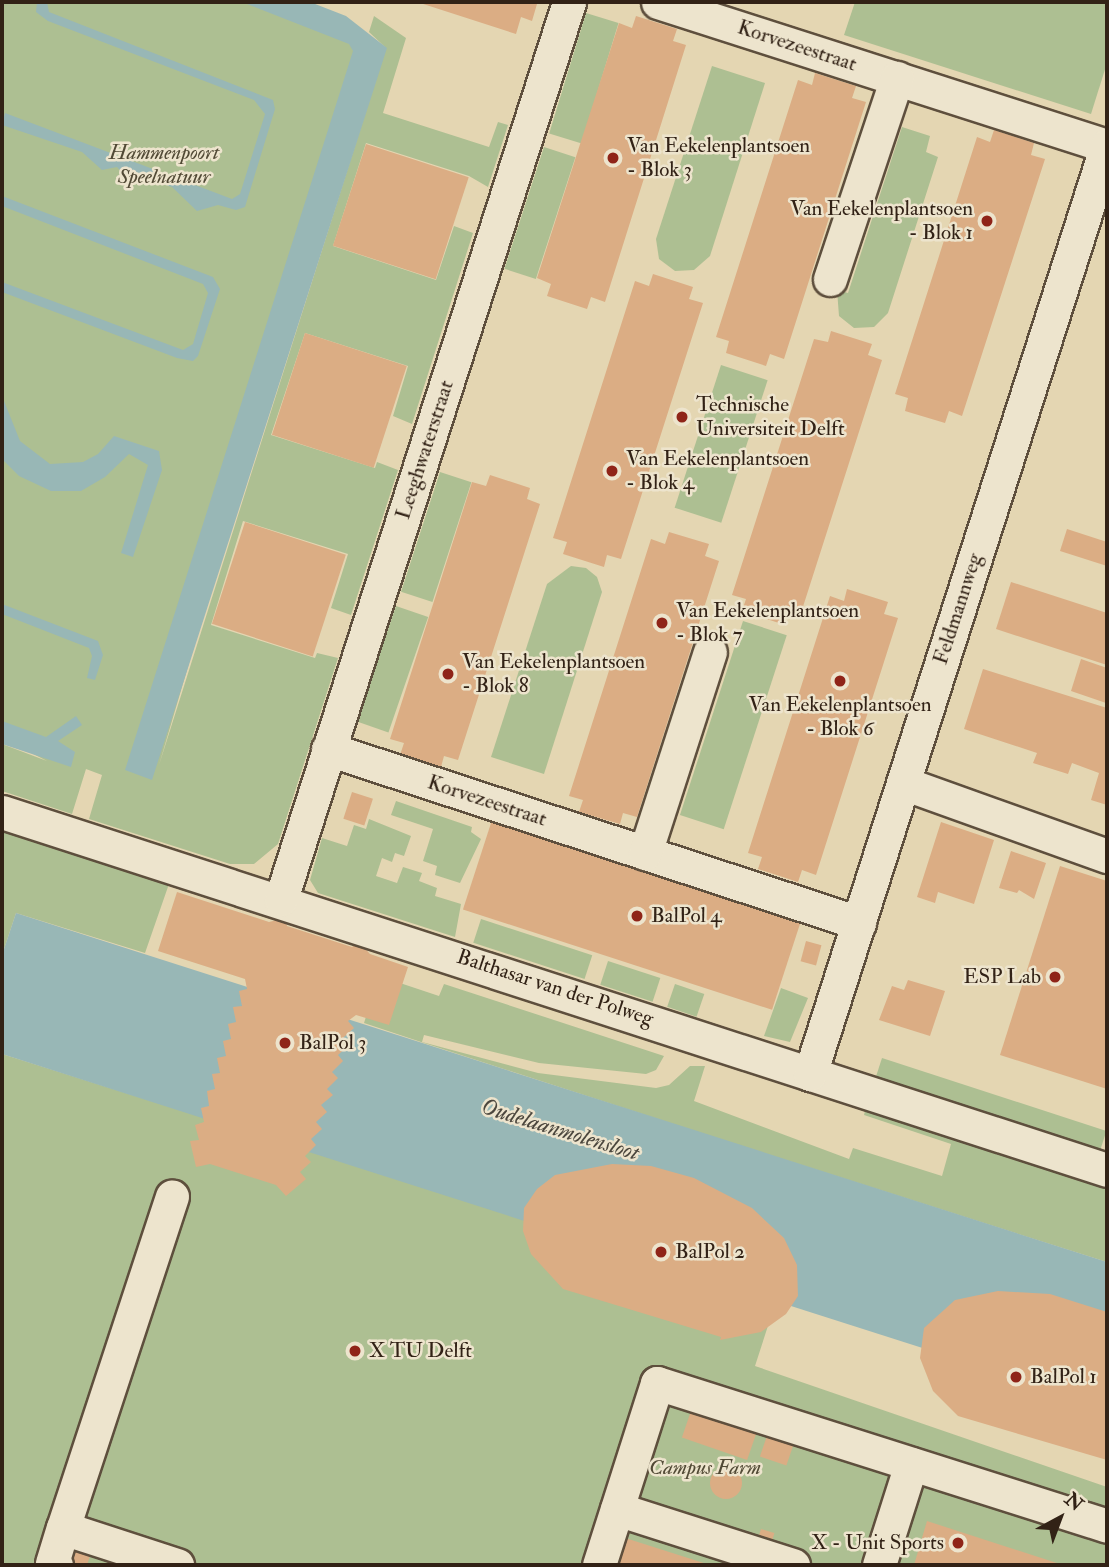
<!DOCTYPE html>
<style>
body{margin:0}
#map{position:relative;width:1109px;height:1567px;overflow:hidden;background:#e4d6b2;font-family:"IM FELL Double Pica",serif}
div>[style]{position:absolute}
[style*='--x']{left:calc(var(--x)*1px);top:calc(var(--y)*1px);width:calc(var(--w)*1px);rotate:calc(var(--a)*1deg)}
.green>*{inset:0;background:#adbf92;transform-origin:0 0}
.water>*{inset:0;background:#98b7b6}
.building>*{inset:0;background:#dbad84;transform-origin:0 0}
.round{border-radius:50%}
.roads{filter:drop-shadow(2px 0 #5e4f3d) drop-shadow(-2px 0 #5e4f3d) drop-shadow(0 2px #5e4f3d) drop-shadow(0 -2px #5e4f3d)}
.minor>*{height:33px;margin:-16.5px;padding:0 16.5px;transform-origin:16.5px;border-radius:16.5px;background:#ede4cd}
.dots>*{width:19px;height:19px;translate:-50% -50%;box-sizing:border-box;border:4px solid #ede4cd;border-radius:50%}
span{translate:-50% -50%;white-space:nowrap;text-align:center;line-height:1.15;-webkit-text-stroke:5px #ede4cd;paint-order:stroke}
.street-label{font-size:21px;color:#322216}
.poi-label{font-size:21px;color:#322216}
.left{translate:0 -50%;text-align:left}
.right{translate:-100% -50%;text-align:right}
.park-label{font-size:21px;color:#514935;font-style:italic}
.water-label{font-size:23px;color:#4c473e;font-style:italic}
.frame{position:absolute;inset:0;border:4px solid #322216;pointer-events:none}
.north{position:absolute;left:1025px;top:1483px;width:70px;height:70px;-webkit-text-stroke:5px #ede4cd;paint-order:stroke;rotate:41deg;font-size:19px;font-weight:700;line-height:28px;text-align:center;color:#322216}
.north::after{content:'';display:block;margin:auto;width:24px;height:32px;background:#322216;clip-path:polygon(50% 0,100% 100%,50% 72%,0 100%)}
</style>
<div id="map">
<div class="green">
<div style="clip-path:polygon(2px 2px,275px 2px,371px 46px,159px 765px,386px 48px,369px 32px,374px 16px,406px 38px,383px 113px,489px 147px,498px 122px,508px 125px,488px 187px,469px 176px,366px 143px,333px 246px,436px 280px,454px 226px,473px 233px,412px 424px,393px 416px,408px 366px,305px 333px,271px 435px,375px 468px,377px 462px,398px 470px,351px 615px,331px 608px,348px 554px,243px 521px,211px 625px,315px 658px,317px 653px,338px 658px,278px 844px,254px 864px,230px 864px,89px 819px,102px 775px,86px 769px,72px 814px,2px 791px,2px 744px,47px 761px,2px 738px)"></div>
<div style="clip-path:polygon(855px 2px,1107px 2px,1107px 63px,1091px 114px,844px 35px)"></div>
<div style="left:586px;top:13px;width:34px;height:126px;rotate:17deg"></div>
<div style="clip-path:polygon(712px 66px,765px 83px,710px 256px,694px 270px,675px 271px,659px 259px,656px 239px)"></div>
<div style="clip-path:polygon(902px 127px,930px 136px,926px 152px,938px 157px,888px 313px,874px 327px,854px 328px,839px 316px,837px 290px,848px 293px)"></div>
<div style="left:544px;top:147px;width:33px;height:128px;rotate:18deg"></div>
<div style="left:721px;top:365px;width:49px;height:150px;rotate:18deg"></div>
<div style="left:440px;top:472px;width:33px;height:126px;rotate:18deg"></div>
<div style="clip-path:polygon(571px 566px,586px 568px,597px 577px,602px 592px,544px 774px,491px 757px,547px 584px)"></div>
<div style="left:396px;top:606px;width:34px;height:122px;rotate:19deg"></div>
<div style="left:743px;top:621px;width:46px;height:204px;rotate:18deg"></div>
<div style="clip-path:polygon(396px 801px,472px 827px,471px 832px,481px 839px,460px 883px,435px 875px,437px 866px,423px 861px,433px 829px,391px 815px)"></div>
<div style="clip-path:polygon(369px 819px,411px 836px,404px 856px,395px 853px,392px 862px,382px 858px,376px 876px,397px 883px,403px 867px,422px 873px,419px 881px,437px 888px,435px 896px,461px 904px,455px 937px,318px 893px,310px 880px,322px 838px,347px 846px,354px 825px,366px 829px)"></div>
<div style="clip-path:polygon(2px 830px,170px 881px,145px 953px,16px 913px,2px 955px)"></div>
<div style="left:481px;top:919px;width:117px;height:25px;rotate:18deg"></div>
<div style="left:608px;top:961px;width:55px;height:25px;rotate:18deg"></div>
<div style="clip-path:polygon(379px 976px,439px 996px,444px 984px,664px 1056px,656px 1070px,646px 1074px,539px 1063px,424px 1035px,422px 1042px,538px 1073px,656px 1088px,669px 1085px,690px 1066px,705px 1066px,694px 1101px,849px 1159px,853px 1148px,942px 1176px,951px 1144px,864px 1115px,866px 1107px,1107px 1185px,1107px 1262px,716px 1138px,421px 1042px,364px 1023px)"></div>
<div style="left:675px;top:984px;width:31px;height:24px;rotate:19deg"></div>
<div style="clip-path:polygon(781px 988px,808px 998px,790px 1042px,764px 1036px)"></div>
<div style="clip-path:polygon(2px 1054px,777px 1298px,755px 1366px,1107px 1487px,1107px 1565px,2px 1565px)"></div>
<div style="left:882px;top:1058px;width:236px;height:22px;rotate:18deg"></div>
</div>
<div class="water">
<div style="clip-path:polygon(37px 2px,47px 2px,49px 12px,273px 100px,275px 109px,245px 207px,236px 210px,218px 205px,197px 211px,172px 187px,157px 182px,132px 184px,117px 167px,102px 170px,82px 152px,2px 125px,5px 113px,232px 199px,240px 194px,265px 114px,254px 100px,48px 21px,36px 12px)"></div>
<div style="clip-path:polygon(242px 2px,310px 2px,346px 16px,387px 48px,152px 780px,125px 770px,353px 51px,349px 44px)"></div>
<div style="clip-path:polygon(2px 196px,213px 277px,220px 289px,198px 356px,193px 361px,177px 358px,2px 292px,2px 282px,183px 350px,193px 344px,208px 293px,203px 284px,2px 206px)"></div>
<div style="clip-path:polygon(2px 396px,20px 441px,50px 464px,83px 462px,98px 454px,114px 436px,159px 451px,162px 470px,133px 557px,121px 553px,148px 465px,129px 454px,105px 477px,81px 491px,51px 491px,19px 476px,2px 459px)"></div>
<div style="clip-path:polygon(2px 604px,98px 641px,103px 655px,95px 680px,87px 678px,92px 656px,89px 648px,2px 614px)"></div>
<div style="clip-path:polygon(76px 716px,82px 725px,58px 741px,75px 752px,71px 767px,2px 744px,2px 721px,46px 737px)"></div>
<div style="clip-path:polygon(16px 913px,1107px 1262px,1107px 1407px,2px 1054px,2px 955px)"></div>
</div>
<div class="building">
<div style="clip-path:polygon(417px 2px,530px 2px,537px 4px,532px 21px,521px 17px,516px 34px)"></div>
<div style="clip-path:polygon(636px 16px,677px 29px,673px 41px,686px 45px,605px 302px,591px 297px,587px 309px,547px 296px,551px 284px,537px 278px,619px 23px,632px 28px)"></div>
<div style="clip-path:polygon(815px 73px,856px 86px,852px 98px,866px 102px,784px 359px,770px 354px,766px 366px,726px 353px,729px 341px,716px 337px,798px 80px,812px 85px)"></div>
<div style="clip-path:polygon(994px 130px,1034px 143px,1031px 155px,1045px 159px,962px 416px,949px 411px,945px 423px,905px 411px,908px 398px,895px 394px,977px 137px,990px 142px)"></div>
<div style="left:366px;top:144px;width:108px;height:107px;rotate:18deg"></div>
<div style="clip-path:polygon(653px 274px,693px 287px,689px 299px,703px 303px,621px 559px,607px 555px,604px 567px,563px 554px,567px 542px,553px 538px,635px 281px,649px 286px)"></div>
<div style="clip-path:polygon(831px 331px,872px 344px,868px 355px,882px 360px,800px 616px,786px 612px,782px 624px,742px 611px,746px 599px,732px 595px,814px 339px,828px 342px)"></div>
<div style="left:305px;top:333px;width:107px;height:107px;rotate:18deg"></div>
<div style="clip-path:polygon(490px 475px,530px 488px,527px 499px,540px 504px,458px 760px,444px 756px,441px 767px,400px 755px,404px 743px,390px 739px,472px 482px,486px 486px)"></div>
<div style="left:245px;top:522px;width:106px;height:107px;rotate:18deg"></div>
<div style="clip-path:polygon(1067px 529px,1107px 542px,1107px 566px,1060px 551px)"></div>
<div style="clip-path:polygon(669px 532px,709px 544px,705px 556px,719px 561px,637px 817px,623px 813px,620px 824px,579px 812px,583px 800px,569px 796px,651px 539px,665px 544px)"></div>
<div style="clip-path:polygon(1011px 582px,1107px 613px,1107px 665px,996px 629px)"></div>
<div style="clip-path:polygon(847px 589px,888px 602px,884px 614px,898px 618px,816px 875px,802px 870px,798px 882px,758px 869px,762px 857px,748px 853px,830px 596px,844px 601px)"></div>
<div style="clip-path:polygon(1081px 659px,1107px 668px,1106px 703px,1071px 691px)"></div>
<div style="clip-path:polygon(983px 669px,1107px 708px,1107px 805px,1091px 800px,1099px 773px,1072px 763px,1068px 774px,1033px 763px,1037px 753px,964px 729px)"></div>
<div style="left:352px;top:792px;width:22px;height:28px;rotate:18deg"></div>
<div style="left:492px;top:820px;width:325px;height:94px;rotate:18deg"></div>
<div style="clip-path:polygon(941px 822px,994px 840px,974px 904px,938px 892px,935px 903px,917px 897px)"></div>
<div style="clip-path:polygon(1011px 851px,1046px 863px,1034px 899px,1019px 890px,1017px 893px,999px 888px)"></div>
<div style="clip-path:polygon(1060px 866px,1107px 881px,1107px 1089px,1000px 1055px)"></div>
<div style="clip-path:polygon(177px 892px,269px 922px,285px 918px,287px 926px,352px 947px,359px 942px,370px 954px,408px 967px,389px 1025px,356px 1015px,348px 1021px,354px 1028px,343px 1038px,349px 1045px,338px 1055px,343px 1061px,332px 1072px,338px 1078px,327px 1089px,333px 1095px,321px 1105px,327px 1112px,316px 1122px,322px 1129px,311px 1139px,316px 1145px,305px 1156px,311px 1162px,300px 1172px,306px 1179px,286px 1196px,276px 1185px,210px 1164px,196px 1167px,190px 1141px,199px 1140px,195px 1125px,204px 1122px,201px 1108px,209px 1106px,207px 1091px,215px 1089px,212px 1074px,220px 1073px,217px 1058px,226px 1056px,223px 1041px,231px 1039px,228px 1024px,236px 1022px,233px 1007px,242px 1006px,239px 991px,247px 989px,245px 979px,158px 951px)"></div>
<div style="left:806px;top:941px;width:16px;height:21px;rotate:15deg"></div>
<div style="clip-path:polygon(908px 980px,945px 991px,930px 1036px,879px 1020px,892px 986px,904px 990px)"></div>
<div style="clip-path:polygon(612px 1164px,651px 1166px,694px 1178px,752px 1208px,784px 1238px,797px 1265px,798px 1296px,786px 1314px,761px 1332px,720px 1340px,721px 1337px,563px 1289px,531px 1254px,523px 1231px,524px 1208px,537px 1189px,555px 1175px)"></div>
<div style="clip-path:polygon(998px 1291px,1050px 1294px,1107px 1312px,1107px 1460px,958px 1416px,933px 1391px,920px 1358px,924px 1328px,955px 1300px)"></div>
<div style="left:691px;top:1411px;width:69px;height:28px;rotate:19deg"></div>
<div style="left:769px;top:1430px;width:28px;height:28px;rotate:19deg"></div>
<div class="round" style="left:710px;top:1467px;width:32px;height:32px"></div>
<div style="clip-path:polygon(927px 1521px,1063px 1565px,914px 1565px)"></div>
<div style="left:761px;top:1529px;width:14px;height:9px;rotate:17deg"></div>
<div style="clip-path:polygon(64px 1536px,93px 1547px,87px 1565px,56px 1559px)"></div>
<div style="clip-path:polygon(619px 1536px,710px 1565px,610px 1565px)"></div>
</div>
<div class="roads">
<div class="minor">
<div style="--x:658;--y:2;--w:472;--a:17.8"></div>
<div style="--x:830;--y:279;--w:212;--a:-71.6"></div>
<div style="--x:328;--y:749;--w:559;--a:18.14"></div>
<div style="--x:903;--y:783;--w:217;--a:19.7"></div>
<div style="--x:2;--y:812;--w:1162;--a:17.95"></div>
<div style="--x:645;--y:853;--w:211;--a:-72.1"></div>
<div style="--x:281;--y:899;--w:942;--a:-72.2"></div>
<div style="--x:810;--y:1074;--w:975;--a:-72.27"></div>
<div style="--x:617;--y:1509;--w:185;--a:17.7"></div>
<div style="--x:66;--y:1529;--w:117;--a:18"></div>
<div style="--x:56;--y:1565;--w:4;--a:-153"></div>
<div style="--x:52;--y:1563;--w:37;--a:-73"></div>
<div style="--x:63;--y:1528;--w:349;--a:-71.8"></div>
<div style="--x:599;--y:1565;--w:191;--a:-72.3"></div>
<div style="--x:657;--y:1383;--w:472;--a:17.6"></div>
<div style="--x:879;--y:1565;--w:106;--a:-72.4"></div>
</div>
</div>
<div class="dots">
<div style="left:613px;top:158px;background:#8f2418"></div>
<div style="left:987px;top:221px;background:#8f2418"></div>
<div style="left:682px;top:417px;background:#8f2418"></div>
<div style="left:612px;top:471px;background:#8f2418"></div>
<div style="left:662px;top:623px;background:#8f2418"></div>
<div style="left:448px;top:674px;background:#8f2418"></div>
<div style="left:840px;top:681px;background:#8f2418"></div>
<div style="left:637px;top:916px;background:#8f2418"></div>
<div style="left:1055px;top:977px;background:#8f2418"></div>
<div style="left:285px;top:1043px;background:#8f2418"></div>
<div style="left:661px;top:1252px;background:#8f2418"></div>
<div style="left:355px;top:1351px;background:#8f2418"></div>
<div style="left:1016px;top:1377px;background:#8f2418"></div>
<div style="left:958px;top:1543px;background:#8f2418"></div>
</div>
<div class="street-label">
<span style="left:797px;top:46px;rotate:18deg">Korvezeestraat</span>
<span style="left:425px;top:450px;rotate:-72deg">Leeghwaterstraat</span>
<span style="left:958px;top:609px;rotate:-72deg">Feldmannweg</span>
<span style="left:487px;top:801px;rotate:18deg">Korvezeestraat</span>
<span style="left:555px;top:988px;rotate:18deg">Balthasar van der Polweg</span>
</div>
<div class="poi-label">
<span class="left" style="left:627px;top:158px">Van Eekelenplantsoen<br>- Blok 3</span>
<span class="right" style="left:973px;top:221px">Van Eekelenplantsoen<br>- Blok 1</span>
<span class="left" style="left:696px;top:417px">Technische<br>Universiteit Delft</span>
<span class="left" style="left:626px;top:471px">Van Eekelenplantsoen<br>- Blok 4</span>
<span class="left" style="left:676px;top:623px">Van Eekelenplantsoen<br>- Blok 7</span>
<span class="left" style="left:462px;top:674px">Van Eekelenplantsoen<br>- Blok 8</span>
<span style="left:840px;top:717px">Van Eekelenplantsoen<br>- Blok 6</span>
<span class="left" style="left:651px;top:916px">BalPol 4</span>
<span class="right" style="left:1041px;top:977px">ESP Lab</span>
<span class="left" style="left:299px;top:1043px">BalPol 3</span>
<span class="left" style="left:675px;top:1252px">BalPol 2</span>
<span class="left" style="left:369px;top:1351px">X TU Delft</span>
<span class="left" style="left:1030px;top:1377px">BalPol 1</span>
<span class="right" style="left:944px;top:1543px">X - Unit Sports</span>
</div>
<div class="park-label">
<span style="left:164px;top:165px">Hammenpoort<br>Speelnatuur</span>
<span style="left:705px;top:1468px">Campus Farm</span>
</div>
<div class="water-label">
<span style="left:560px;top:1130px;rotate:17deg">Oudelaanmolensloot</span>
</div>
<div class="frame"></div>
<div class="north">N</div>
</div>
